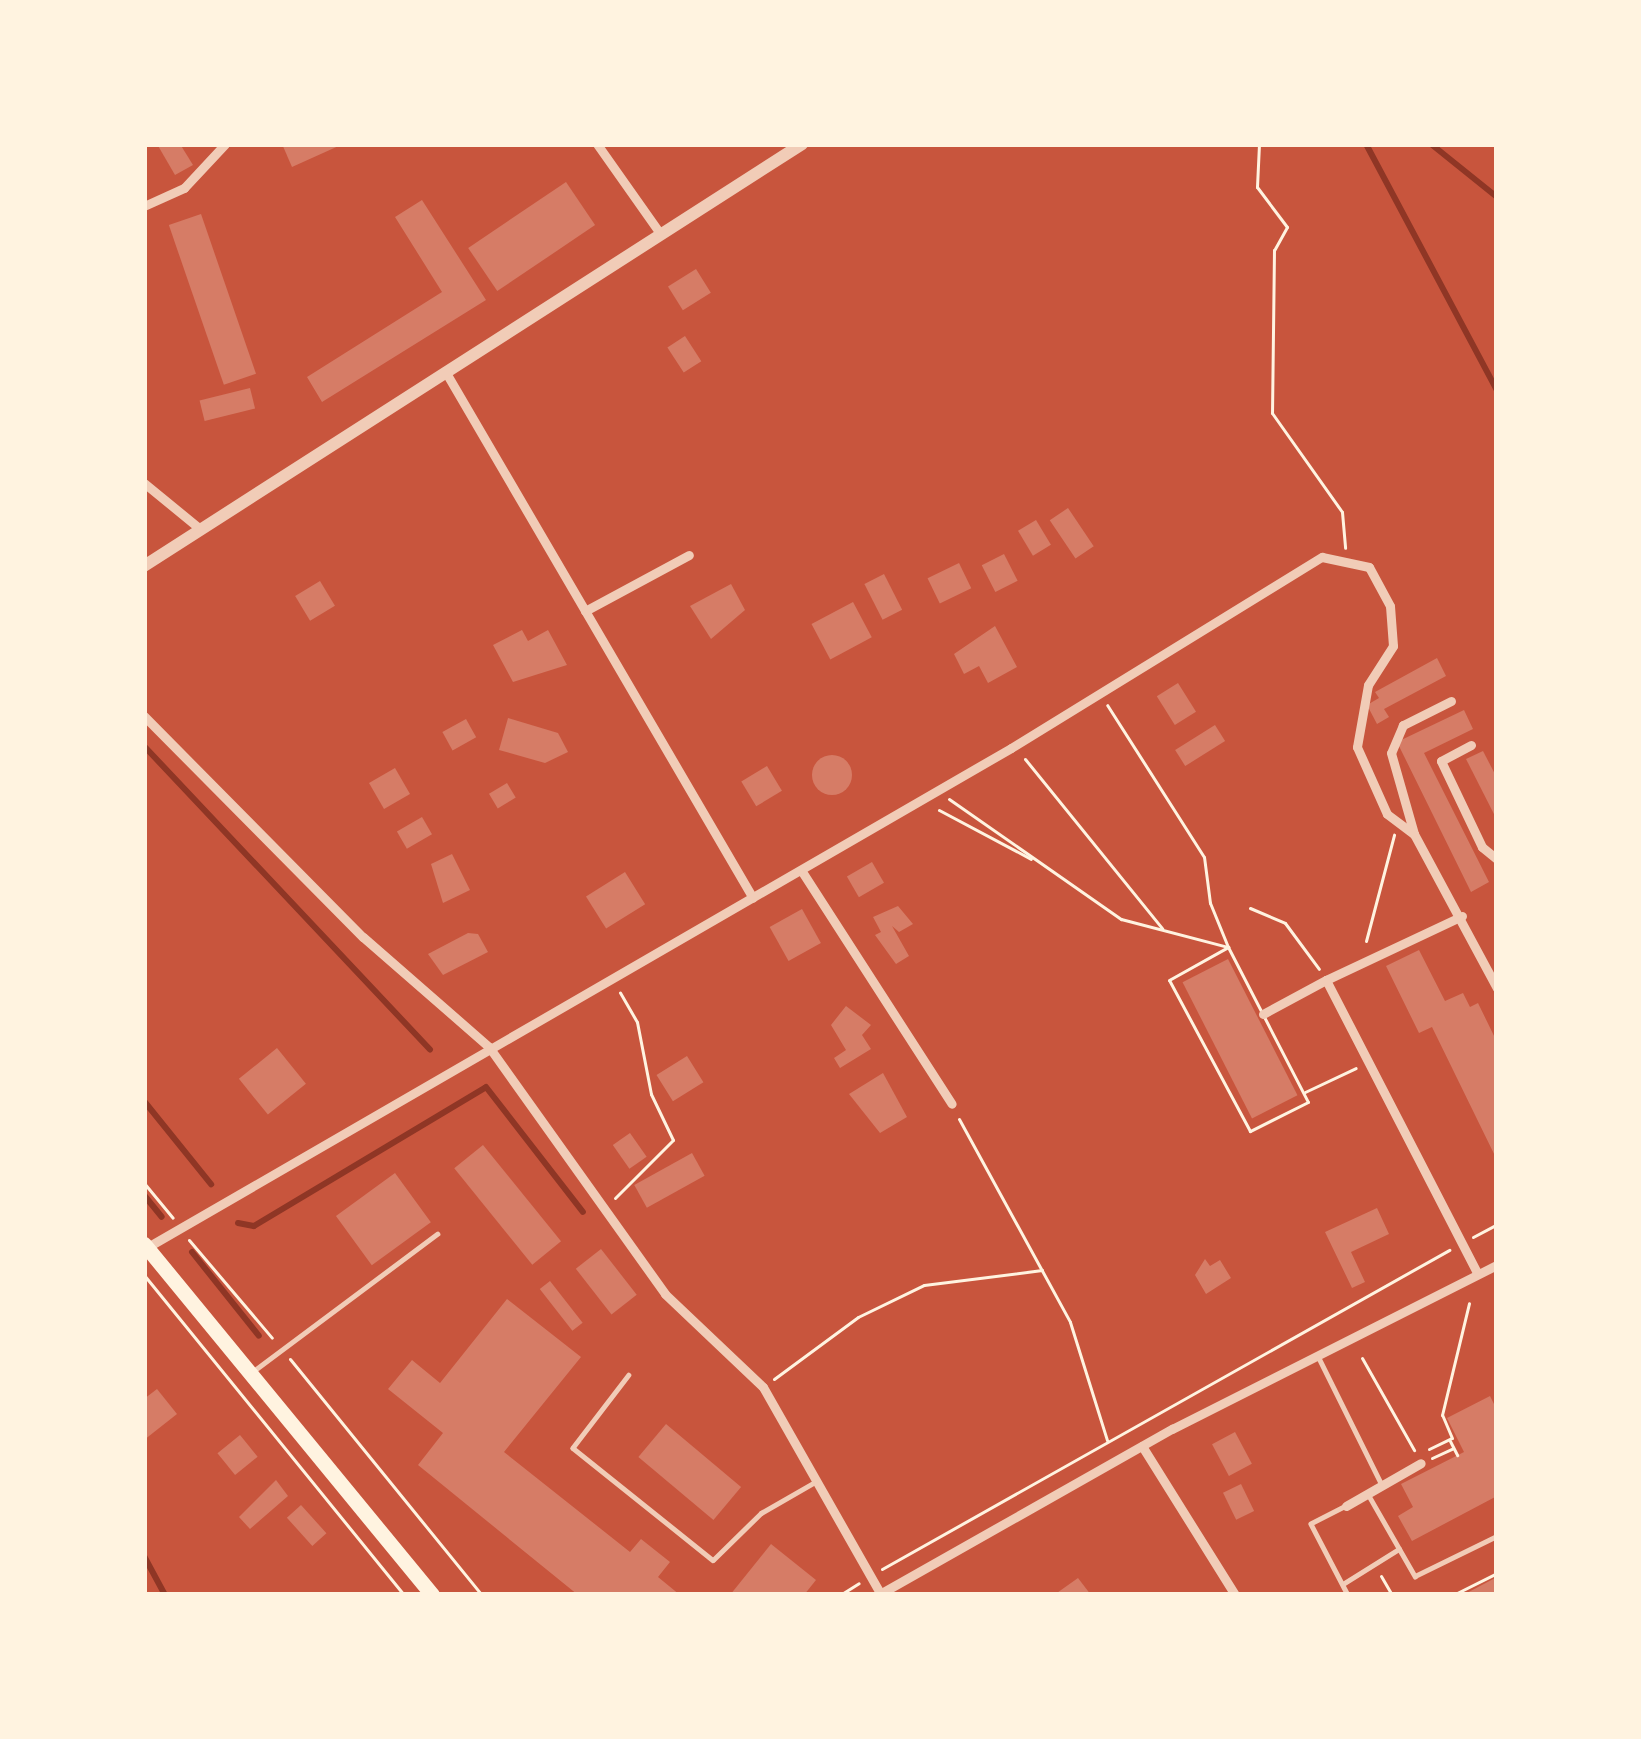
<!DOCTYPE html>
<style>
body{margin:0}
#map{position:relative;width:1641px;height:1739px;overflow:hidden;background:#c8553d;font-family:"Space Grotesk",sans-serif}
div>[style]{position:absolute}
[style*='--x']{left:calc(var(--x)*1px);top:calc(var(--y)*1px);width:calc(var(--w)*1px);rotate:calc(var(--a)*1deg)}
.stream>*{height:6px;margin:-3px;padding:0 3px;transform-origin:3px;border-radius:3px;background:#8f3625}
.building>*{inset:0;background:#d67c66;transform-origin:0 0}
.round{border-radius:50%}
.path>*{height:3px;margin:-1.5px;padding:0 1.5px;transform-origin:1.5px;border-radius:1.5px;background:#fff3e0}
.service>*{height:4.5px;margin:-2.25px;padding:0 2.25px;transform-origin:2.25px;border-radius:2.25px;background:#f1ccb7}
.minor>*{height:9px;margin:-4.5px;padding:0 4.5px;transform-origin:4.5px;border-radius:4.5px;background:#f1ccb7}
.tertiary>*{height:12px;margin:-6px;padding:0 6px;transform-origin:6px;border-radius:6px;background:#f1ccb7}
.primary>*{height:15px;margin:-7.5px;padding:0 7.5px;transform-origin:7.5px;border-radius:7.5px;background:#fff3e0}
span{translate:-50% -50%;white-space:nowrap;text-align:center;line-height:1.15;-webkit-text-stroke:9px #fff3e0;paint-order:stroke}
.frame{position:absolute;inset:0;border:147px solid #fff3e0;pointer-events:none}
</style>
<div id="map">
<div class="stream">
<div style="--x:1366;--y:144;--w:279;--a:62"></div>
<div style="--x:1431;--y:144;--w:85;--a:38.8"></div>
<div style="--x:144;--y:746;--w:417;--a:46.7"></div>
<div style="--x:144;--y:1101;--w:107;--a:51.1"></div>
<div style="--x:144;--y:1195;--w:28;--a:51"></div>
<div style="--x:238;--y:1223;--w:16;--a:11"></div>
<div style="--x:254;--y:1226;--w:270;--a:-30.9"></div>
<div style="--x:486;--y:1087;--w:158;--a:52.2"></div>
<div style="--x:192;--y:1252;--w:107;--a:51.4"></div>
<div style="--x:144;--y:1556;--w:44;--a:61.7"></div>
</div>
<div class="building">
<div style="clip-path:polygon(157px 144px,180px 144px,193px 165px,175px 175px)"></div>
<div style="clip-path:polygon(282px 144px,343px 144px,292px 167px)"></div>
<div style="left:566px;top:182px;width:52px;height:118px;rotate:56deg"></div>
<div style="clip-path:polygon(422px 200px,486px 300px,322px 402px,307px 377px,442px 292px,395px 217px)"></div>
<div style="left:201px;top:214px;width:169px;height:34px;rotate:71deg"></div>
<div style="left:696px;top:269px;width:28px;height:33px;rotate:58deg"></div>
<div style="left:685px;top:336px;width:30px;height:21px;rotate:57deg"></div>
<div style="left:250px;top:388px;width:21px;height:52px;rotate:76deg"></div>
<div style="left:1068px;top:508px;width:46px;height:22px;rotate:56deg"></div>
<div style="left:1036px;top:520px;width:29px;height:21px;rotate:59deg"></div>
<div style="left:1004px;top:554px;width:30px;height:25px;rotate:63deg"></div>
<div style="left:959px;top:563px;width:28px;height:35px;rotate:64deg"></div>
<div style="left:884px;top:574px;width:40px;height:22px;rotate:63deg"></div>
<div style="left:320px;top:581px;width:29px;height:29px;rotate:59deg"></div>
<div style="clip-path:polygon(731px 584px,745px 610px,711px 639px,690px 606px)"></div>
<div style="left:853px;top:602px;width:40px;height:47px;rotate:62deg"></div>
<div style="clip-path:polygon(995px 626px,1017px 667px,988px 683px,979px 666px,964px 674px,954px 654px)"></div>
<div style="clip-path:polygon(522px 630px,528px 641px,548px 630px,567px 665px,513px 682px,493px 645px)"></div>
<div style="clip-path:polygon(1437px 658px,1446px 676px,1384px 709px,1389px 717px,1377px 724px,1367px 705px,1379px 698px,1375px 692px)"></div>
<div style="left:1178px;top:683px;width:34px;height:25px;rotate:58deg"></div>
<div style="clip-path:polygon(1464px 710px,1473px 729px,1424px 753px,1489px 882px,1471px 892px,1397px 742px)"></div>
<div style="clip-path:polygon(508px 718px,558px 733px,568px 752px,545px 763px,499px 750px)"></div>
<div style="left:466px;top:719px;width:21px;height:27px;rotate:61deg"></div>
<div style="left:1215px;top:725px;width:19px;height:47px;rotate:58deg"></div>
<div style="clip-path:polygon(1483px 751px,1497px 778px,1497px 820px,1466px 759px)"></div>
<div class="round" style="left:812px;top:755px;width:40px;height:40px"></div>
<div style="left:767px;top:766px;width:29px;height:30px;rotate:59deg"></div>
<div style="left:395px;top:768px;width:30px;height:30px;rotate:60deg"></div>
<div style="left:507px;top:783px;width:17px;height:21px;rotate:59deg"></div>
<div style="left:422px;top:817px;width:20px;height:29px;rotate:60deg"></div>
<div style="clip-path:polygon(452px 854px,470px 890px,443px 903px,431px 864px)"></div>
<div style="left:872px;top:862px;width:24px;height:29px;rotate:60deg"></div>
<div style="left:625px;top:872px;width:38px;height:46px;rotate:58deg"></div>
<div style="clip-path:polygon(898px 906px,913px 924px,899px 932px,892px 926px,909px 956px,896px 964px,875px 935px,881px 932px,873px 917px)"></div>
<div style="left:802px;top:909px;width:39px;height:37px;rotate:61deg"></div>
<div style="clip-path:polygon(468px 933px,478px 934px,488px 952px,443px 975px,428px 954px)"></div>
<div style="clip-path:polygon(1419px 950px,1445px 1001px,1463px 993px,1470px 1007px,1478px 1003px,1497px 1042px,1497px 1160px,1432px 1027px,1419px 1033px,1386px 966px)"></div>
<div style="left:1228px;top:959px;width:153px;height:51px;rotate:63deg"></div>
<div style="clip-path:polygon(846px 1006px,871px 1025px,862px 1035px,871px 1049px,840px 1068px,834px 1058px,846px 1050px,831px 1025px)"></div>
<div style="left:277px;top:1048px;width:46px;height:49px;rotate:51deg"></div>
<div style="left:687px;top:1056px;width:31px;height:36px;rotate:58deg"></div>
<div style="clip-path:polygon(883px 1073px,907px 1117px,880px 1133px,849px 1094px)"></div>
<div style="left:630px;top:1133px;width:29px;height:21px;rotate:55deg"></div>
<div style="left:483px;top:1145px;width:124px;height:37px;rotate:51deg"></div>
<div style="left:692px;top:1153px;width:26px;height:66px;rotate:61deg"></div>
<div style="left:395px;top:1173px;width:61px;height:73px;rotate:54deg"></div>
<div style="clip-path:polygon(1377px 1208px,1389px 1234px,1351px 1252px,1365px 1282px,1352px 1288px,1325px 1232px)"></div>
<div style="left:601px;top:1249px;width:58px;height:32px;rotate:52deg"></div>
<div style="clip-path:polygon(1205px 1259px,1210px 1266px,1220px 1260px,1231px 1278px,1206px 1294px,1195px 1275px)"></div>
<div style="left:550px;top:1281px;width:53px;height:13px;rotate:52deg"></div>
<div style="clip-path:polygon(507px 1299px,581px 1357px,504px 1452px,630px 1552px,641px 1539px,670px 1562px,658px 1577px,680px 1595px,578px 1595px,418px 1465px,443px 1433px,388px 1389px,412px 1360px,440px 1383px)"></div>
<div style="clip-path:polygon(157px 1389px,177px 1414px,144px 1440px,144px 1399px)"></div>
<div style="clip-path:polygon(1490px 1396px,1497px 1410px,1497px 1496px,1412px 1541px,1398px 1516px,1413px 1507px,1401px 1484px,1464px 1452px,1447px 1418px)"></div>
<div style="left:666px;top:1424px;width:98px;height:43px;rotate:40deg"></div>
<div style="left:1235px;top:1432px;width:36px;height:26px;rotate:62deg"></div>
<div style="left:240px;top:1435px;width:28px;height:29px;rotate:51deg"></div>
<div style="clip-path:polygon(276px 1480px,288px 1496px,250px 1529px,239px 1517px)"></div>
<div style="left:1241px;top:1484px;width:30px;height:20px;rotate:64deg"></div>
<div style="left:301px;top:1505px;width:38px;height:19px;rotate:48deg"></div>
<div style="clip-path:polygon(771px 1544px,816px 1580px,804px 1595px,730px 1595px)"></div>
<div style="clip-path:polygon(1497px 1577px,1497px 1595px,1463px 1595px)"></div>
<div style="clip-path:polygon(1078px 1578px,1091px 1595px,1054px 1595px)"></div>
</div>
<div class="path">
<div style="--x:1259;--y:144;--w:43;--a:92.7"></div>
<div style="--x:1257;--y:187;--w:50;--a:53.1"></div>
<div style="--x:1287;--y:227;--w:26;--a:119"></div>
<div style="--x:1274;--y:250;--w:163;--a:90.7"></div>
<div style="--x:1272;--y:413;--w:121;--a:54.7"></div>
<div style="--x:1342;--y:512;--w:36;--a:85"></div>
<div style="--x:1025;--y:759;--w:218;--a:51"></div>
<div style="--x:949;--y:799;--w:210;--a:34.9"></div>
<div style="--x:1121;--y:919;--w:111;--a:14.7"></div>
<div style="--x:1228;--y:947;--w:48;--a:-112.2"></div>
<div style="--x:1210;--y:903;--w:46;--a:-97.4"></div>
<div style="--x:1204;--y:857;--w:180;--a:-122.5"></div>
<div style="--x:939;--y:810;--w:104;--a:28"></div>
<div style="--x:1250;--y:908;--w:38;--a:23"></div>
<div style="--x:1285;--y:923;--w:57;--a:53.5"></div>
<div style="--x:1366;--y:941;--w:110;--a:-75.2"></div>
<div style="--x:1228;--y:947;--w:174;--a:62.7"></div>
<div style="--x:1308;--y:1102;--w:65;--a:153.4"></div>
<div style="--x:1250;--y:1131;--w:171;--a:-118.2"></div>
<div style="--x:1169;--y:980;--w:68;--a:-29.2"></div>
<div style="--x:1305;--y:1092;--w:56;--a:-25.2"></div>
<div style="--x:959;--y:1119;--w:231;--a:61.3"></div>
<div style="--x:1070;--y:1322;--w:124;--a:72.6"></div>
<div style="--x:144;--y:1183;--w:45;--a:50.4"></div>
<div style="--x:615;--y:1198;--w:82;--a:-45"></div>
<div style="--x:673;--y:1140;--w:51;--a:-115.6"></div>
<div style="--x:651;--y:1094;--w:73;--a:-101"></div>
<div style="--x:637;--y:1022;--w:34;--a:-120"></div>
<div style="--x:1473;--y:1237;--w:27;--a:-28"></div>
<div style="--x:189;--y:1240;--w:128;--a:49.7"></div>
<div style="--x:144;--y:1275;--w:412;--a:50.9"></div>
<div style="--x:1362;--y:1358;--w:106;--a:60.5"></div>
<div style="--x:290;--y:1359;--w:304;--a:50.9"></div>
<div style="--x:774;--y:1379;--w:104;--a:-36.4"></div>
<div style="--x:858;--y:1317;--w:73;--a:-25.9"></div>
<div style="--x:924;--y:1285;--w:119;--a:-7.2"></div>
<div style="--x:1450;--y:1441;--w:16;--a:63"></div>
<div style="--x:1429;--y:1449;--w:25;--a:-26"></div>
<div style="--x:1452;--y:1438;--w:25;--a:-113"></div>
<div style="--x:1442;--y:1415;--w:115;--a:-76.4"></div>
<div style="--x:1432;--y:1458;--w:23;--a:-25"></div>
<div style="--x:882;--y:1569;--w:651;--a:-29.36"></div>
<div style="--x:1381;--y:1576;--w:22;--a:60"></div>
<div style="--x:840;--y:1595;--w:22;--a:-32"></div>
<div style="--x:1453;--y:1595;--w:49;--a:-26.6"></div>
</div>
<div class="service">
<div style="--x:1318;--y:1356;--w:144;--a:63.6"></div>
<div style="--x:252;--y:1372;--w:231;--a:-36.7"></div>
<div style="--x:629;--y:1375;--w:92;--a:127.5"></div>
<div style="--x:573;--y:1448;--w:179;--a:38.7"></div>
<div style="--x:713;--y:1560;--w:67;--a:-44.4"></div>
<div style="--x:761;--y:1513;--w:62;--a:-29.9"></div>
<div style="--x:1368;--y:1494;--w:95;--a:60.2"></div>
<div style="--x:1415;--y:1576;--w:91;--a:-26"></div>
<div style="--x:1346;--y:1506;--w:39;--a:153"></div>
<div style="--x:1311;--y:1524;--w:80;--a:62.5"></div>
<div style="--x:1343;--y:1584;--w:66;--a:-32"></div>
</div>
<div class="minor">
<div style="--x:597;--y:144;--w:108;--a:54.8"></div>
<div style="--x:144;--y:206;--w:44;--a:-24.2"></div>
<div style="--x:184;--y:188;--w:60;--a:-47"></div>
<div style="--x:445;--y:371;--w:610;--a:59.7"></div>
<div style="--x:144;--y:483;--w:71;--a:39.3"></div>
<div style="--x:585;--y:611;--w:118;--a:-28.3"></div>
<div style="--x:1451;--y:701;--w:54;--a:153.4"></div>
<div style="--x:1403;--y:725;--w:30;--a:113"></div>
<div style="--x:1391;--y:753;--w:84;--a:74.1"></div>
<div style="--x:1414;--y:834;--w:175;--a:61.7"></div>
<div style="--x:144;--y:716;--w:311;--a:45.3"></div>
<div style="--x:363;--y:937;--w:167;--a:41.1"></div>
<div style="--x:489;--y:1047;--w:303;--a:54.5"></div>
<div style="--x:665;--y:1294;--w:135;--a:43.5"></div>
<div style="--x:763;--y:1387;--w:237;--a:60.4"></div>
<div style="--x:1471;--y:745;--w:34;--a:152"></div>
<div style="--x:1441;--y:761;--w:95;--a:64.5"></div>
<div style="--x:1482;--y:847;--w:19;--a:39"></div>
<div style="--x:801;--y:870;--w:278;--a:57.2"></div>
<div style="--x:1462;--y:916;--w:150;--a:154.8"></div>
<div style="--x:1326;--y:980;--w:327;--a:62.7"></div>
<div style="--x:1263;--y:1014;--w:72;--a:-28.4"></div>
<div style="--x:146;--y:1248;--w:999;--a:-30.03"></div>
<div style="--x:1011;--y:748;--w:365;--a:-31.6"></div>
<div style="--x:1322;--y:557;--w:48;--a:12"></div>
<div style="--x:1369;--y:567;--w:44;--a:61.7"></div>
<div style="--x:1390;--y:606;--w:40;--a:85.7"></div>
<div style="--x:1393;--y:646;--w:46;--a:122.7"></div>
<div style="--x:1368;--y:685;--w:63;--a:100.1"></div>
<div style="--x:1357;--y:747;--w:73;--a:65.9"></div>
<div style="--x:1387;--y:814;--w:34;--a:37"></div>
<div style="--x:1142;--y:1446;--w:176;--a:58"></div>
<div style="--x:1346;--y:1506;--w:86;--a:-29.8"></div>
<div style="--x:878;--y:1595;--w:338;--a:-29.5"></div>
<div style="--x:1172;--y:1429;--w:364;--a:-26.8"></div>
</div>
<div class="tertiary">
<div style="--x:144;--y:566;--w:782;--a:-32.67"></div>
</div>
<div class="primary">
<div style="--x:144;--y:1244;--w:454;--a:50.6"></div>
</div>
<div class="frame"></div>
</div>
